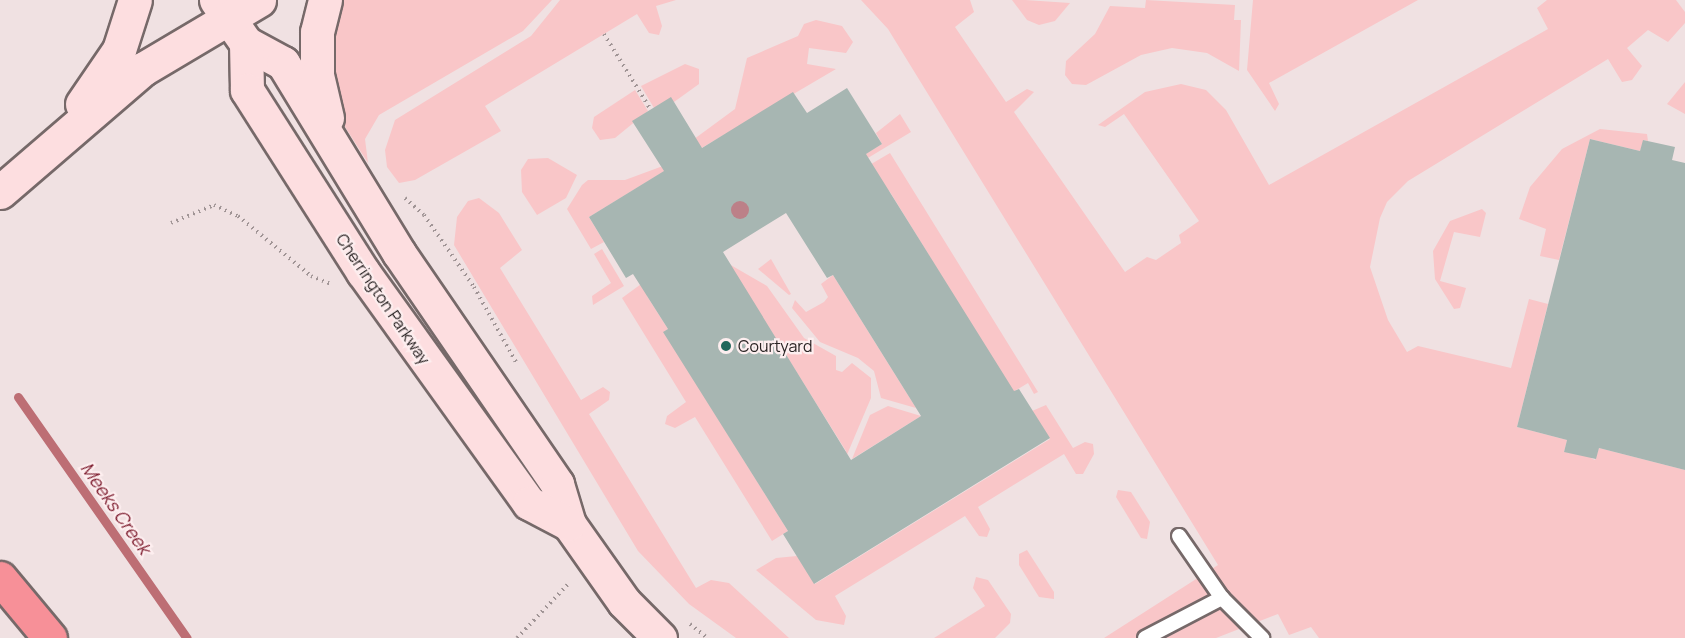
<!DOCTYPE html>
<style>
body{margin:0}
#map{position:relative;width:1685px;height:638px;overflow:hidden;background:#f0e1e2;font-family:Manrope,sans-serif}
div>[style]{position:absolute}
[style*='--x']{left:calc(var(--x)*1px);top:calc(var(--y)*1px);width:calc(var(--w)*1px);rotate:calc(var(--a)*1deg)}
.green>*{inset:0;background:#f9c6c8}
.stream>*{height:9px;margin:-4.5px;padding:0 4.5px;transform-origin:4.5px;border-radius:4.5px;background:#bd6e74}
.building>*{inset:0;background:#a7b6b2}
.path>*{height:4px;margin-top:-2px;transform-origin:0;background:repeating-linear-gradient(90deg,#a09495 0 1.5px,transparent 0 6px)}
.roads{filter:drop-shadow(2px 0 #766969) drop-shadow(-2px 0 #766969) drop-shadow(0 2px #766969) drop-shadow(0 -2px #766969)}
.lane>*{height:14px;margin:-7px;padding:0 7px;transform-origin:7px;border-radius:7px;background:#fff}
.secondary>*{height:33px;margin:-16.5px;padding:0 16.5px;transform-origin:16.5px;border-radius:16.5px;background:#fddee0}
.highway>*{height:33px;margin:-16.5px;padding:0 16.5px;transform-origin:16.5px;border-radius:16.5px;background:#f79098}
.trees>*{width:18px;height:18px;margin:-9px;border-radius:50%;background:#bc8088}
.dots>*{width:16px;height:16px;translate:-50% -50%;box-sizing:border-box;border:3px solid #fdeeef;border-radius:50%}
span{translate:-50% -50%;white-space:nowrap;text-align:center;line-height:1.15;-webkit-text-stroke:4.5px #fdeeef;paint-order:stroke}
.street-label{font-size:16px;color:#292323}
.poi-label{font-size:16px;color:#292323}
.left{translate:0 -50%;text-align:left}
.water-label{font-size:18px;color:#7d1c2e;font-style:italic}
</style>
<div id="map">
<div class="green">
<div style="clip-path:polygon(341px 0,552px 0,523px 31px,379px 115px,365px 139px,368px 163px,319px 86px,332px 9px)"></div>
<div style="clip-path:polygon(560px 0,676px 0,656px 6px,662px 26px,659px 35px,649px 33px,637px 14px,485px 106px,501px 131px,415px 180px,399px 183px,387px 167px,385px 150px,395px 120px,531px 36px)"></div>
<div style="clip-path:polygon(861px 0,970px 0,974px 12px,955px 27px,1006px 102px,1027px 89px,1034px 92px,1014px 112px,1125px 272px,1147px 257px,1156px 260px,1181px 243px,1179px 235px,1199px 221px,1124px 114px,1105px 127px,1098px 125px,1145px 92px,1181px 84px,1206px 90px,1226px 110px,1269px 185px,1548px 29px,1537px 8px,1547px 0,1676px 0,1685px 12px,1685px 23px,1668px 42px,1648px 30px,1627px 48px,1642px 66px,1632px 80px,1622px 82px,1608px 59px,1408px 181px,1387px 202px,1380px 218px,1370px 267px,1388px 320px,1407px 352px,1418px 346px,1511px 368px,1529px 299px,1548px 304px,1517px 427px,1567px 440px,1564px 452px,1594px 447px,1591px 458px,1595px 460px,1599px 448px,1685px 470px,1685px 638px,1319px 638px,1311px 627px,1289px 635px,1278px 614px,1216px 638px,1104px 638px,1218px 565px,888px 29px)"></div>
<div style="clip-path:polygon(1012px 0,1025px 0,1070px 3px,1055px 21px,1039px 25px,1027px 20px)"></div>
<div style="clip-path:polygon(1146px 0,1235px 5px,1234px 20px,1241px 20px,1239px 71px,1207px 53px,1172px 48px,1141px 55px,1086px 85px,1072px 84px,1065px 75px,1066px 61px,1095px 34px,1110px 6px,1145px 8px)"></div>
<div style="clip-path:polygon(1253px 0,1418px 0,1269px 83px,1279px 104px,1275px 111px,1247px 70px)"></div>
<div style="clip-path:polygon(816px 20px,842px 26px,853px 42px,846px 53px,809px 48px,807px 64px,836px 69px,688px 156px,686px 145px,735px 109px,747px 58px,798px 36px,804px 24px)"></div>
<div style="clip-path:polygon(685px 64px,699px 69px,699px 84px,674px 102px,654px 108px,641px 86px)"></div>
<div style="clip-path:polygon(1685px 82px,1685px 114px,1667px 104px)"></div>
<div style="clip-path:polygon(635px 90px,648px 111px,615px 138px,600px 140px,592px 128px,594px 117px)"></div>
<div style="clip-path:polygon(900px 114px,911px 132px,843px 173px,841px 169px,882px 144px,876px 133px)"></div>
<div style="clip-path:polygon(1600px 129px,1647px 134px,1648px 141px,1644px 140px,1640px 151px,1590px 139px,1559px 260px,1540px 256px,1546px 229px,1519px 219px,1530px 187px,1562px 149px)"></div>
<div style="clip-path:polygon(890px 153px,1038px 392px,1034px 394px,1028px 383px,1013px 392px,890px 192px,861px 170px)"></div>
<div style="clip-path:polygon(548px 158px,577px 175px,566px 198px,537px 215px,522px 192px,521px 170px,528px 159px)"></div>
<div style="clip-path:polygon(671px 163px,673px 166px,589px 217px,604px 242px,591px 249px,567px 209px,582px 185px,588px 180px,625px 180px)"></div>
<div style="clip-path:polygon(479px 198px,499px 213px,522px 250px,500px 268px,581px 400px,603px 387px,610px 392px,609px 400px,589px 414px,696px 588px,711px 580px,729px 583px,789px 638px,736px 638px,689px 604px,638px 551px,454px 245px,457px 217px,468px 201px)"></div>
<div style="clip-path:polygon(1482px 209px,1486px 213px,1480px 237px,1454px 232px,1440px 281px,1466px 288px,1460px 308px,1454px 309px,1435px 279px,1433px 251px,1450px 221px)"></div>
<div style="clip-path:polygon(602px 249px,624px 286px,593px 305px,592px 296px,611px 283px,594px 254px)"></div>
<div style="clip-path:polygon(771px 259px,791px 294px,789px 295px,758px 269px)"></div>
<div style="clip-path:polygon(729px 264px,767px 286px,804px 338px,836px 356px,836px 370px,842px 372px,852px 363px,871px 378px,871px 398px,846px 457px,830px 461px,846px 451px)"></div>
<div style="clip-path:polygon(833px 275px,916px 408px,881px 398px,874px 371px,858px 358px,820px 342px,792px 308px,795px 300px,806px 312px,824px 302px,828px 297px,821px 284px)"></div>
<div style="clip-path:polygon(648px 279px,647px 296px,668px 329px,664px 332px,788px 531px,772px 541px,695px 417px,675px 428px,665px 424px,667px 416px,686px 402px,622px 298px)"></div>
<div style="clip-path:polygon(1046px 405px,1073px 448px,1085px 442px,1093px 444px,1094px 454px,1083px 474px,1076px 474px,1064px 454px,978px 507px,990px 529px,987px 537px,979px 536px,965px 516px,835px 596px,846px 616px,844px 625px,816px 620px,756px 570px,776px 558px,797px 556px,815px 584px,1050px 439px,1032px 411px)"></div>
<div style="clip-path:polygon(888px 406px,921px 416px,852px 459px,870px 415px)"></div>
<div style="clip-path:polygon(1118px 490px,1131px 492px,1150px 522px,1147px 539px,1141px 538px,1116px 497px)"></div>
<div style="clip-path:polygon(1027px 550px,1054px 592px,1054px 599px,1039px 597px,1019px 565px,1019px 554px)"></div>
<div style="clip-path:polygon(976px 577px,988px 580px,1011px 614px,1010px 623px,995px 638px,934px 638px,985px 606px,973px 588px)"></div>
</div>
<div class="stream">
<div style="--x:18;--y:397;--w:294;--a:55"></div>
</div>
<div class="building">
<div style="clip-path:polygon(evenodd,847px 88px,882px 144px,866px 154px,1014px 391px,1019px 389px,1050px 438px,814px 584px,783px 534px,788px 531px,663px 332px,668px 329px,633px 274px,626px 278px,589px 217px,664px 171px,632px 121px,671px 97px,702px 148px,793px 92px,807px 113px,847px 88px,786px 213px,827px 278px,833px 275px,921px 416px,851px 460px,723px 252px,786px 213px)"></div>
<div style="clip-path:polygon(1590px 139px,1640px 151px,1643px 140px,1675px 147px,1672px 160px,1685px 163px,1685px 470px,1599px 448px,1596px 459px,1564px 452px,1567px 440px,1517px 427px)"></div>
</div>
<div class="path">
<div style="--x:604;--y:34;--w:89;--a:58.3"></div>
<div style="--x:405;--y:198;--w:25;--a:42"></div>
<div style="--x:424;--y:215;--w:88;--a:55.2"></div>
<div style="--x:474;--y:287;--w:86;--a:60.8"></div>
<div style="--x:171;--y:223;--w:47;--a:-22.7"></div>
<div style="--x:214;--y:205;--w:26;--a:25"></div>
<div style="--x:238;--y:216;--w:94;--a:39.4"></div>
<div style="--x:311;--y:276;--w:22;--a:22"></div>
<div style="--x:690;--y:624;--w:22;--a:39"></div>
<div style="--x:517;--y:638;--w:77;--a:-46.6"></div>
</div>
<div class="roads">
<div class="lane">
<div style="--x:1179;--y:536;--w:75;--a:55.3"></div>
<div style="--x:1222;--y:598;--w:57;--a:45"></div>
<div style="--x:1145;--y:638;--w:87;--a:-27.5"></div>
</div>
<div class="secondary">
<div style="--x:216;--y:0;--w:52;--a:55.1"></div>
<div style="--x:246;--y:43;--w:42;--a:28.4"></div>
<div style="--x:283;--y:63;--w:223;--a:58.6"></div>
<div style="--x:399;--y:253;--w:280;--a:55.6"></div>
<div style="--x:557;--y:484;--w:42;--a:73.3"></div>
<div style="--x:569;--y:524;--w:95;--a:54.8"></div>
<div style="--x:624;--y:602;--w:51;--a:45"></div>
<div style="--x:325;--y:0;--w:33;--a:104"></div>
<div style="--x:317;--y:32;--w:43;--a:90"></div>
<div style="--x:317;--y:75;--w:44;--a:76.9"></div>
<div style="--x:246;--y:43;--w:47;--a:88.8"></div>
<div style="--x:247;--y:90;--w:216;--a:57.5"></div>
<div style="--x:363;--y:272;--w:284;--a:54.3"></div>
<div style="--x:529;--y:503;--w:45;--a:27.7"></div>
<div style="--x:82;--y:104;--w:65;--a:-55.6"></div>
<div style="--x:119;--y:50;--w:52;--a:-72.3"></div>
<div style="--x:0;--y:192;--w:189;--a:-40.7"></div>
<div style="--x:143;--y:69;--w:135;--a:-30.7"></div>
</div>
<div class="highway">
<div style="--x:0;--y:578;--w:78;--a:50.2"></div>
</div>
</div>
<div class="trees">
<div style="left:740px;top:210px"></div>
</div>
<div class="dots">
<div style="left:726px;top:346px;background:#21685c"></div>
</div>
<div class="street-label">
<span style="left:383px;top:299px;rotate:56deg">Cherrington Parkway</span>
</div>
<div class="poi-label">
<span class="left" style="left:738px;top:346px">Courtyard</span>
</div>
<div class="water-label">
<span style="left:116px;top:508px;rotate:55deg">Meeks Creek</span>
</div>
</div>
